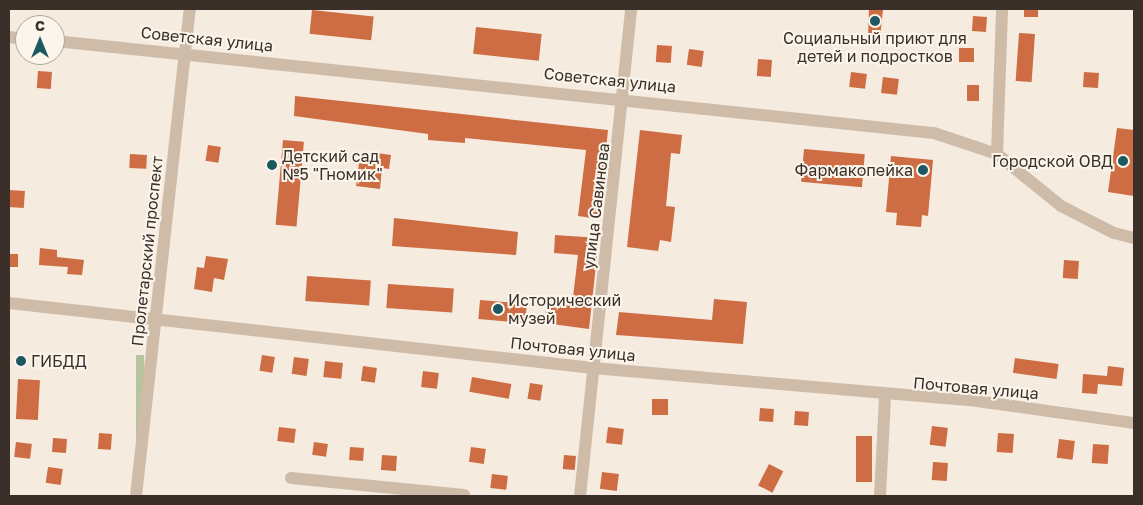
<!DOCTYPE html>
<meta charset="utf-8">
<style>
body{margin:0}
#map{position:relative;width:1143px;height:505px;overflow:hidden;background:#f5ebdf;font-family:"Golos Text",sans-serif}
div>[style]{position:absolute}
[style*='--x']{left:calc(var(--x)*1px);top:calc(var(--y)*1px);width:calc(var(--w)*1px);rotate:calc(var(--a)*1deg)}
.green>*{inset:0;background:#b6c59d;transform-origin:0 0}
.building>*{inset:0;background:#ce6c43;transform-origin:0 0}
.minor>*{height:12px;margin:-6px;padding:0 6px;transform-origin:6px;border-radius:6px;background:#cebca9}
.dots>*{width:14px;height:14px;translate:-50% -50%;box-sizing:border-box;border:2px solid #fbf5ec;border-radius:50%}
span{translate:-50% -50%;white-space:nowrap;text-align:center;line-height:1.15;-webkit-text-stroke:4px #fbf5ec;paint-order:stroke}
.poi-label{font-size:16px;color:#3b3029}
.left{translate:0 -50%;text-align:left}
.right{translate:-100% -50%;text-align:right}
.street-label{font-size:16px;color:#3b3029}
.frame{position:absolute;inset:0;border:10px solid #3b3029;pointer-events:none}
.north{position:absolute;left:15px;top:15px;width:50px;height:50px;box-sizing:border-box;background:#fbf5ec;border:1px solid #aea69e;border-radius:50%;rotate:0deg;font-size:14px;font-weight:700;line-height:20px;text-align:center;color:#3b3029}
.north::after{content:'';display:block;margin:auto;width:18px;height:22px;background:#1b5860;clip-path:polygon(50% 0,100% 100%,50% 72%,0 100%)}
</style>
<div id="map">
<div class="green">
<div style="left:136px;top:355px;width:8px;height:98px"></div>
</div>
<div class="building">
<div style="clip-path:polygon(869px 9px,883px 9px,880px 39px,868px 39px)"></div>
<div style="left:1024px;top:9px;width:14px;height:8px"></div>
<div style="left:312px;top:10px;width:62px;height:24px;rotate:6deg"></div>
<div style="left:973px;top:16px;width:14px;height:15px;rotate:4deg"></div>
<div style="left:476px;top:27px;width:66px;height:27px;rotate:6deg"></div>
<div style="left:1019px;top:33px;width:16px;height:48px;rotate:4deg"></div>
<div style="left:657px;top:45px;width:15px;height:17px;rotate:4deg"></div>
<div style="left:959px;top:48px;width:15px;height:14px"></div>
<div style="left:689px;top:49px;width:15px;height:16px;rotate:8deg"></div>
<div style="left:758px;top:59px;width:14px;height:17px;rotate:4deg"></div>
<div style="left:38px;top:71px;width:14px;height:17px;rotate:4deg"></div>
<div style="left:851px;top:72px;width:16px;height:15px;rotate:7deg"></div>
<div style="left:1084px;top:72px;width:15px;height:15px;rotate:4deg"></div>
<div style="left:883px;top:77px;width:16px;height:16px;rotate:7deg"></div>
<div style="left:967px;top:85px;width:12px;height:16px"></div>
<div style="clip-path:polygon(295px 96px,608px 130px,599px 219px,578px 216px,586px 150px,465px 138px,465px 143px,428px 140px,428px 134px,294px 116px)"></div>
<div style="clip-path:polygon(1117px 128px,1134px 130px,1134px 196px,1108px 192px)"></div>
<div style="clip-path:polygon(640px 130px,682px 135px,680px 154px,671px 153px,666px 206px,675px 207px,671px 242px,660px 240px,658px 251px,627px 247px)"></div>
<div style="left:283px;top:140px;width:21px;height:85px;rotate:5deg"></div>
<div style="left:208px;top:145px;width:13px;height:16px;rotate:9deg"></div>
<div style="left:804px;top:149px;width:61px;height:33px;rotate:5deg"></div>
<div style="clip-path:polygon(370px 152px,391px 155px,389px 169px,382px 168px,380px 189px,356px 186px,359px 163px,369px 164px)"></div>
<div style="left:130px;top:154px;width:17px;height:14px;rotate:3deg"></div>
<div style="clip-path:polygon(891px 156px,933px 160px,928px 216px,922px 215px,921px 227px,896px 225px,897px 213px,886px 212px)"></div>
<div style="left:9px;top:190px;width:16px;height:17px;rotate:4deg"></div>
<div style="clip-path:polygon(394px 218px,518px 232px,516px 255px,392px 246px)"></div>
<div style="clip-path:polygon(555px 235px,599px 238px,589px 329px,544px 323px,547px 303px,572px 306px,578px 255px,554px 253px)"></div>
<div style="clip-path:polygon(40px 248px,57px 250px,57px 257px,84px 260px,82px 275px,67px 274px,68px 267px,39px 265px)"></div>
<div style="left:9px;top:254px;width:9px;height:13px"></div>
<div style="clip-path:polygon(206px 256px,228px 259px,224px 280px,214px 278px,212px 292px,194px 289px,197px 267px,204px 268px)"></div>
<div style="left:1064px;top:260px;width:15px;height:18px;rotate:4deg"></div>
<div style="left:307px;top:276px;width:64px;height:25px;rotate:4deg"></div>
<div style="left:388px;top:284px;width:66px;height:24px;rotate:4deg"></div>
<div style="clip-path:polygon(714px 299px,747px 302px,743px 344px,616px 335px,619px 312px,712px 320px)"></div>
<div style="left:480px;top:300px;width:47px;height:19px;rotate:5deg"></div>
<div style="left:262px;top:355px;width:13px;height:16px;rotate:9deg"></div>
<div style="left:294px;top:357px;width:15px;height:17px;rotate:8deg"></div>
<div style="left:1015px;top:358px;width:44px;height:15px;rotate:8deg"></div>
<div style="left:325px;top:361px;width:18px;height:16px;rotate:6deg"></div>
<div style="left:363px;top:366px;width:14px;height:15px;rotate:8deg"></div>
<div style="clip-path:polygon(1108px 366px,1124px 368px,1122px 386px,1098px 384px,1097px 394px,1082px 393px,1083px 374px,1107px 376px)"></div>
<div style="left:423px;top:371px;width:16px;height:16px;rotate:7deg"></div>
<div style="left:472px;top:377px;width:40px;height:15px;rotate:10deg"></div>
<div style="left:18px;top:379px;width:22px;height:40px;rotate:3deg"></div>
<div style="left:530px;top:383px;width:13px;height:16px;rotate:9deg"></div>
<div style="left:668px;top:399px;width:16px;height:16px;rotate:90deg"></div>
<div style="left:760px;top:408px;width:14px;height:13px;rotate:4deg"></div>
<div style="left:795px;top:411px;width:14px;height:14px;rotate:4deg"></div>
<div style="left:932px;top:426px;width:16px;height:19px;rotate:7deg"></div>
<div style="left:279px;top:427px;width:17px;height:14px;rotate:7deg"></div>
<div style="left:608px;top:427px;width:16px;height:16px;rotate:7deg"></div>
<div style="left:99px;top:433px;width:13px;height:16px;rotate:4deg"></div>
<div style="left:998px;top:433px;width:16px;height:19px;rotate:4deg"></div>
<div style="left:856px;top:436px;width:16px;height:46px"></div>
<div style="left:53px;top:438px;width:14px;height:14px;rotate:4deg"></div>
<div style="left:1059px;top:439px;width:16px;height:19px;rotate:7deg"></div>
<div style="left:16px;top:442px;width:16px;height:15px;rotate:7deg"></div>
<div style="left:314px;top:442px;width:14px;height:13px;rotate:8deg"></div>
<div style="left:1093px;top:444px;width:16px;height:19px;rotate:4deg"></div>
<div style="left:350px;top:447px;width:14px;height:13px;rotate:4deg"></div>
<div style="left:471px;top:447px;width:15px;height:15px;rotate:8deg"></div>
<div style="left:382px;top:455px;width:15px;height:15px;rotate:4deg"></div>
<div style="left:564px;top:455px;width:12px;height:14px;rotate:5deg"></div>
<div style="left:933px;top:462px;width:15px;height:18px;rotate:4deg"></div>
<div style="left:769px;top:464px;width:16px;height:24px;rotate:27deg"></div>
<div style="left:48px;top:467px;width:15px;height:16px;rotate:8deg"></div>
<div style="left:602px;top:472px;width:17px;height:17px;rotate:7deg"></div>
<div style="left:492px;top:474px;width:16px;height:14px;rotate:7deg"></div>
</div>
<div class="minor">
<div style="--x:9;--y:37;--w:16;--a:7"></div>
<div style="--x:55;--y:41;--w:884;--a:5.98"></div>
<div style="--x:934;--y:133;--w:66;--a:18.4"></div>
<div style="--x:997;--y:154;--w:82;--a:39.1"></div>
<div style="--x:1061;--y:206;--w:59;--a:27"></div>
<div style="--x:1114;--y:233;--w:21;--a:14"></div>
<div style="--x:997;--y:154;--w:145;--a:-88"></div>
<div style="--x:9;--y:303;--w:588;--a:6.35"></div>
<div style="--x:593;--y:368;--w:385;--a:4.9"></div>
<div style="--x:977;--y:401;--w:159;--a:8"></div>
<div style="--x:291;--y:478;--w:174;--a:5.6"></div>
<div style="--x:136;--y:496;--w:490;--a:-83.7"></div>
<div style="--x:580;--y:496;--w:490;--a:-84"></div>
<div style="--x:880;--y:496;--w:100;--a:-87.1"></div>
</div>
<div class="dots">
<div style="left:875px;top:21px;background:#1b5860"></div>
<div style="left:1123px;top:161px;background:#1b5860"></div>
<div style="left:272px;top:165px;background:#1b5860"></div>
<div style="left:923px;top:170px;background:#1b5860"></div>
<div style="left:498px;top:309px;background:#1b5860"></div>
<div style="left:21px;top:361px;background:#1b5860"></div>
</div>
<div class="poi-label">
<span style="left:875px;top:47px">Социальный приют для<br>детей и подростков</span>
<span class="left" style="left:282px;top:165px">Детский сад<br>№5 "Гномик"</span>
<span class="right" style="left:1113px;top:161px">Городской ОВД</span>
<span class="right" style="left:913px;top:170px">Фармакопейка</span>
<span class="left" style="left:508px;top:309px">Исторический<br>музей</span>
<span class="left" style="left:31px;top:361px">ГИБДД</span>
</div>
<div class="street-label">
<span style="left:207px;top:39px;rotate:6deg">Советская улица</span>
<span style="left:610px;top:80px;rotate:6deg">Советская улица</span>
<span style="left:596px;top:206px;rotate:-83deg">улица Савинова</span>
<span style="left:147px;top:251px;rotate:-84deg">Пролетарский проспект</span>
<span style="left:573px;top:349px;rotate:6deg">Почтовая улица</span>
<span style="left:976px;top:388px;rotate:5deg">Почтовая улица</span>
</div>
<div class="frame"></div>
<div class="north">С</div>
</div>
